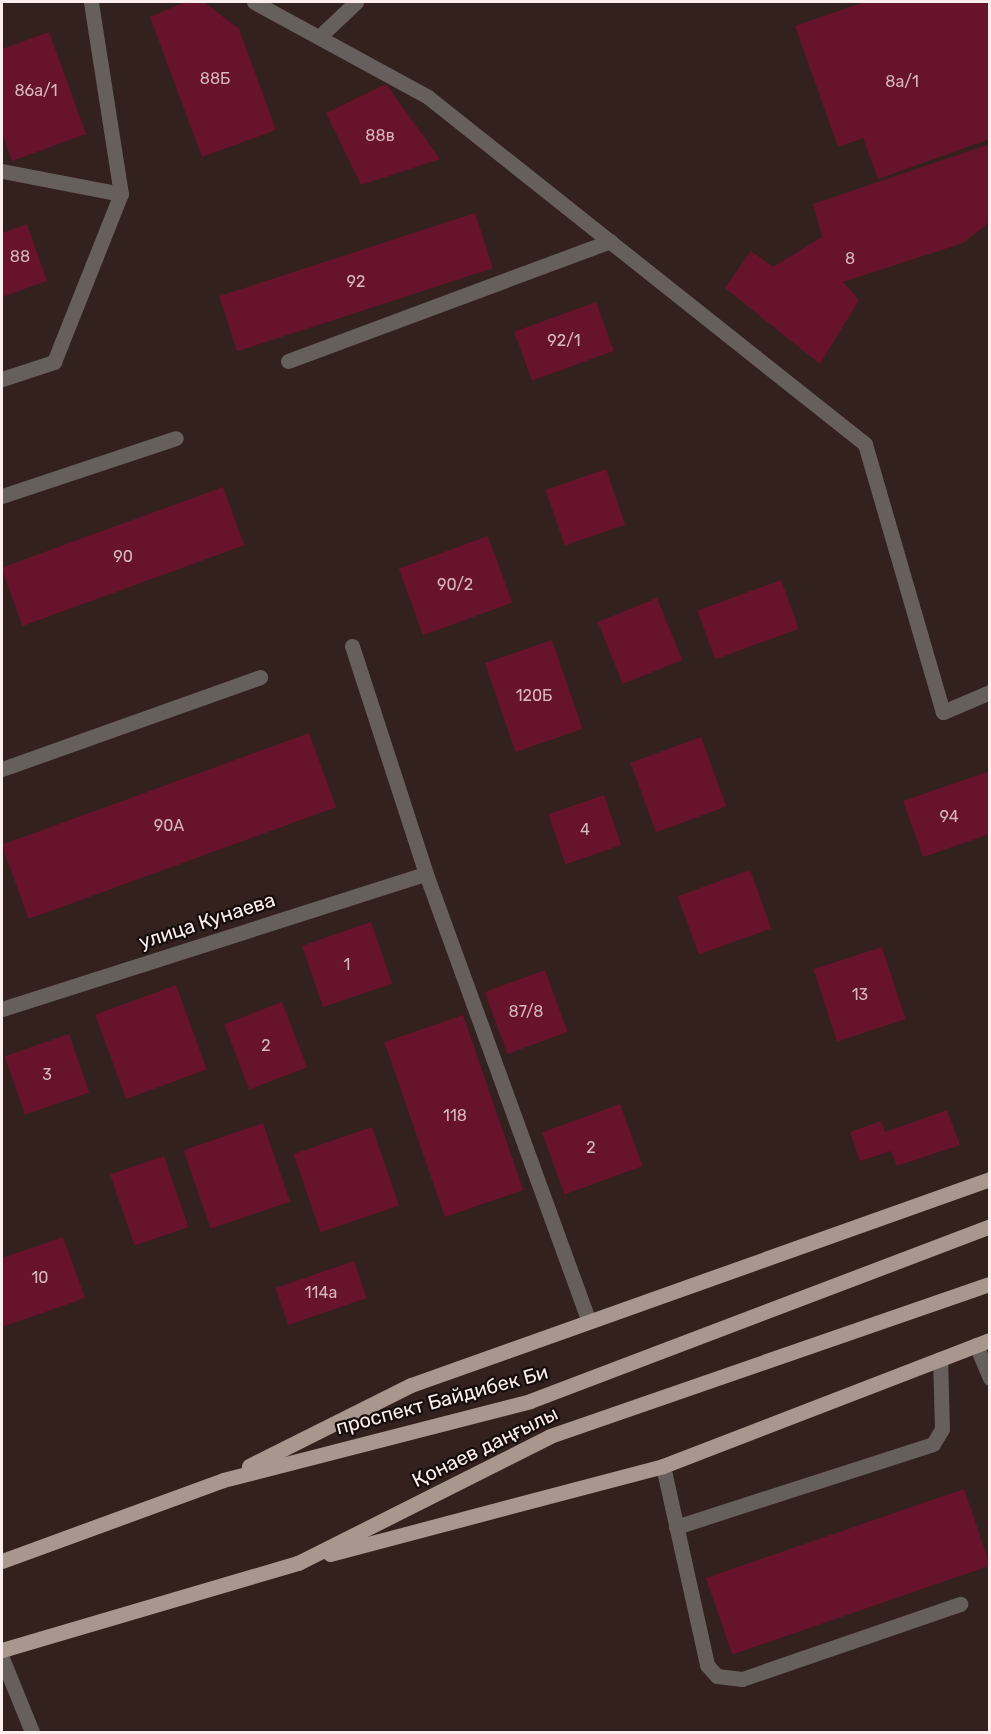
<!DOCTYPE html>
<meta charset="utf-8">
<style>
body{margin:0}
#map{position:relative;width:991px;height:1734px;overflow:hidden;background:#33211e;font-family:Rubik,sans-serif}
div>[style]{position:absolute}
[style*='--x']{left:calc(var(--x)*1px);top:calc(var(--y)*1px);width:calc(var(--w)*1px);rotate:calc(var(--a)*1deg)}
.building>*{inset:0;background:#67132b;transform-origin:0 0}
.minor>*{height:15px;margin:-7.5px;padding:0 7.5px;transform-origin:7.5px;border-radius:7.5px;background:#675f5b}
.major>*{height:15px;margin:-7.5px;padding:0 7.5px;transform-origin:7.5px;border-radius:7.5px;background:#a8978e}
span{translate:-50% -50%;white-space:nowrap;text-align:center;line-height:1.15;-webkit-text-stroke:4.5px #150d0c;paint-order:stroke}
.number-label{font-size:16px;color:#d6b7bc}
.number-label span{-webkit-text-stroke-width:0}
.street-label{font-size:20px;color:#fbeeec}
.frame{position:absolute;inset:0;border:3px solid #fbeeec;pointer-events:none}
</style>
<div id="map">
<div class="building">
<div style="clip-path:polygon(185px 2px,204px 2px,239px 29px,276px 130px,202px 157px,150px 17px)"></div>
<div style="clip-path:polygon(864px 2px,990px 2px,990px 139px,878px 179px,863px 138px,838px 147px,795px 26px)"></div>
<div style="clip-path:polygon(49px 32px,86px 134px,12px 161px,2px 133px,2px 49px)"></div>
<div style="clip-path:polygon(386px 84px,440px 159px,361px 185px,326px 113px)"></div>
<div style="clip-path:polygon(990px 144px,990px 222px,963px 243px,843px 282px,859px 300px,820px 364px,725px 288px,751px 251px,773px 267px,822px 237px,813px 204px)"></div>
<div style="left:475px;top:213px;width:58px;height:269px;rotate:72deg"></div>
<div style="clip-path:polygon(27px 224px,47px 281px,2px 297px,2px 233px)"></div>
<div style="left:596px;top:302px;width:52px;height:87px;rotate:70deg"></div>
<div style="left:606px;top:469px;width:59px;height:64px;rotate:71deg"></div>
<div style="left:223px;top:487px;width:62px;height:236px;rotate:70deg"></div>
<div style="left:488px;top:536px;width:71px;height:95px;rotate:70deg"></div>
<div style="left:781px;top:580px;width:52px;height:89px;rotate:70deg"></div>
<div style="left:657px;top:598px;width:67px;height:64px;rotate:68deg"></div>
<div style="left:552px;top:640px;width:94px;height:71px;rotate:71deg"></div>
<div style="left:309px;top:733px;width:79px;height:327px;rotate:70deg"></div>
<div style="left:701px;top:737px;width:74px;height:75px;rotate:70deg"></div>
<div style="clip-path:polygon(990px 771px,990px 834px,923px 857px,903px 801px)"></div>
<div style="left:604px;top:795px;width:53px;height:59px;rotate:71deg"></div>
<div style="left:750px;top:870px;width:62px;height:77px;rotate:70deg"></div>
<div style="left:371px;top:922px;width:65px;height:73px;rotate:71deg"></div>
<div style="left:882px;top:947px;width:76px;height:72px;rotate:72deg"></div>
<div style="left:545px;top:970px;width:66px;height:64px;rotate:70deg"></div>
<div style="left:176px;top:985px;width:90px;height:86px;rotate:70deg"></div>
<div style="left:282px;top:1002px;width:70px;height:62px;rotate:69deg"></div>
<div style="left:463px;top:1015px;width:185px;height:83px;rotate:71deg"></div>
<div style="left:69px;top:1034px;width:62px;height:68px;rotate:71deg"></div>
<div style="left:620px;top:1104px;width:66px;height:83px;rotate:70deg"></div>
<div style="clip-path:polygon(947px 1110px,960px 1145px,897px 1166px,891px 1151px,860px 1161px,850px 1132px,881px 1121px,885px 1132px)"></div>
<div style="left:263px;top:1123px;width:83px;height:84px;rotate:71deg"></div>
<div style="left:372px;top:1127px;width:83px;height:83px;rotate:71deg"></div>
<div style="left:164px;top:1156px;width:75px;height:57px;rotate:71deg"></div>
<div style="clip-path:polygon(63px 1237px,85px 1298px,2px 1327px,2px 1258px)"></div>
<div style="left:354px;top:1261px;width:39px;height:83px;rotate:71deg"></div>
<div style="left:964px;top:1489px;width:81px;height:273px;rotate:71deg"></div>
</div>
<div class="minor">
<div style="--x:254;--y:2;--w:198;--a:28.6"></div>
<div style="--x:428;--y:97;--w:558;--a:38.45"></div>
<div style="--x:865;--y:444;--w:279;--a:73.8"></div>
<div style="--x:943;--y:712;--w:51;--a:-23.1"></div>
<div style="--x:319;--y:37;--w:51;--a:-43.4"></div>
<div style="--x:2;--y:171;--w:121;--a:10.9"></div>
<div style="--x:121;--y:194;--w:194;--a:-98.9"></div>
<div style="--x:288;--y:361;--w:344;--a:-20.4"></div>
<div style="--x:2;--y:379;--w:55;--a:-18.1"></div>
<div style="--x:54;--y:362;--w:181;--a:-68.3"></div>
<div style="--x:2;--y:496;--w:183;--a:-18.4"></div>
<div style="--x:352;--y:646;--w:240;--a:72"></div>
<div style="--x:426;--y:874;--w:475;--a:70"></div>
<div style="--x:2;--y:769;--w:274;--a:-19.6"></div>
<div style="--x:2;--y:1009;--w:445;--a:-17.7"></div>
<div style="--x:976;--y:1345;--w:36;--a:67"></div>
<div style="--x:663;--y:1466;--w:204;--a:77.5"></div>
<div style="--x:707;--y:1665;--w:15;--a:48"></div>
<div style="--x:717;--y:1676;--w:25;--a:7"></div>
<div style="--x:742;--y:1679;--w:231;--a:-19"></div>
<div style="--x:676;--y:1527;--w:270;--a:-17.9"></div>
<div style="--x:933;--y:1444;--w:17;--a:-59"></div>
<div style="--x:942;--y:1429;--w:70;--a:-91.6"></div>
<div style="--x:2;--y:1658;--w:80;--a:67.9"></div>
</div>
<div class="major">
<div style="--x:249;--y:1466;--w:181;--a:-26.6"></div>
<div style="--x:411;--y:1385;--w:615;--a:-19.58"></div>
<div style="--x:330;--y:1554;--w:344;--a:-14.8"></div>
<div style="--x:663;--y:1466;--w:350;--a:-21.1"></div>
<div style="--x:2;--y:1561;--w:235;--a:-20.1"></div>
<div style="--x:223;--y:1480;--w:317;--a:-14.4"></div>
<div style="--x:530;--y:1401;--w:492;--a:-20.8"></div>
<div style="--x:2;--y:1650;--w:309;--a:-16.4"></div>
<div style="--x:298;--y:1563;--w:282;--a:-26.7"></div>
<div style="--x:550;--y:1436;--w:466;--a:-19.1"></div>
</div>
<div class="number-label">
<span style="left:215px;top:79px">88Б</span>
<span style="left:902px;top:82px">8а/1</span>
<span style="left:36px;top:91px">86а/1</span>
<span style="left:380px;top:136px">88в</span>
<span style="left:20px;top:257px">88</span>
<span style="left:850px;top:259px">8</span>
<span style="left:356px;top:282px">92</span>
<span style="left:564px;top:341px">92/1</span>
<span style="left:123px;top:557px">90</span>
<span style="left:455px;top:585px">90/2</span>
<span style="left:534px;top:696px">120Б</span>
<span style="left:949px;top:817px">94</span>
<span style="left:169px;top:826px">90А</span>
<span style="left:585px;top:830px">4</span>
<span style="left:347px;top:965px">1</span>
<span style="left:860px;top:995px">13</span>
<span style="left:526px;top:1012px">87/8</span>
<span style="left:266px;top:1046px">2</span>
<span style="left:47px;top:1075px">3</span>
<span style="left:455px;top:1116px">118</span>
<span style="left:591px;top:1148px">2</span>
<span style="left:40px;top:1278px">10</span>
<span style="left:321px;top:1293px">114а</span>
</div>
<div class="street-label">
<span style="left:207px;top:921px;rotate:-18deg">улица Кунаева</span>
<span style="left:442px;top:1400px;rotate:-15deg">проспект Байдибек Би</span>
<span style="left:485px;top:1447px;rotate:-26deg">Қонаев даңғылы</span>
</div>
<div class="frame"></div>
</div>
